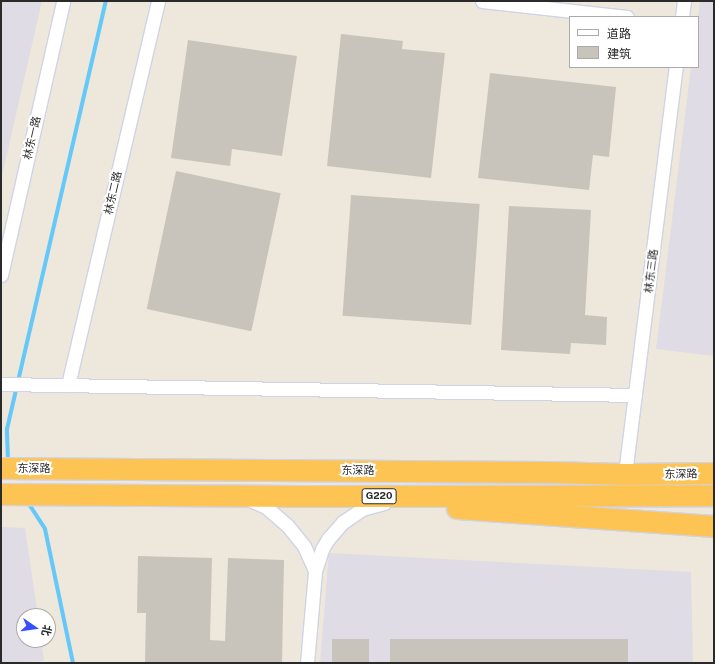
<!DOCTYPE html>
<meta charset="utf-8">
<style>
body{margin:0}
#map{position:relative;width:715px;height:664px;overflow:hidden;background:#eee7db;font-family:"Public Sans","Noto Sans SC",sans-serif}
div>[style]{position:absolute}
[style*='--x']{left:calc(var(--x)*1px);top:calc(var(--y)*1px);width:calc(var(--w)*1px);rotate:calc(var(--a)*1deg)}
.industrial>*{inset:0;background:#dfdce5}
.stream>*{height:4px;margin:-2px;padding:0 2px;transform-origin:2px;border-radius:2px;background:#64c8f9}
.building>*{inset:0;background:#c9c4bb;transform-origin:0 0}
.roads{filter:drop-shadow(1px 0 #d0d3e5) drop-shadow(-1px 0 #d0d3e5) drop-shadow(0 1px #d0d3e5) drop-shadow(0 -1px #d0d3e5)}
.minor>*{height:13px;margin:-6.5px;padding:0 6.5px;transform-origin:6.5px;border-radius:6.5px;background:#fff}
.trunk>*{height:21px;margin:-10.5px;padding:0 10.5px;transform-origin:10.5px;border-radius:10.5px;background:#fec453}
span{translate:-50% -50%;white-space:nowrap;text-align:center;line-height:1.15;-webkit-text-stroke:4px #fff;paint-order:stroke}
.shield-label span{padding:1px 3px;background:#fff;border:1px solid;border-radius:3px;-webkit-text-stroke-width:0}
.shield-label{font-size:10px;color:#2a2a2a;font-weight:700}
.street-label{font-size:11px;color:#2a2a2a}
.frame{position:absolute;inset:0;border:2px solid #2a2a2a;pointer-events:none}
.legend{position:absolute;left:569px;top:16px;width:130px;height:52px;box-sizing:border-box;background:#fff;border:1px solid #aaa;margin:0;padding:5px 7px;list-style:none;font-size:12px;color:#2a2a2a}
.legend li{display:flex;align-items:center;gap:8px;height:20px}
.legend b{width:20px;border:1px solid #aaa}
.north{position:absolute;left:16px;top:608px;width:40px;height:40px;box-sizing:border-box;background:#fff;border:1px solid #aaa;border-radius:50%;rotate:103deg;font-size:11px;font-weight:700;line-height:16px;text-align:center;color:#2a2a2a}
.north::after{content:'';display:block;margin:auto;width:14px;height:18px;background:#3750ff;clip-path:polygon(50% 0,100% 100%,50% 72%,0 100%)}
</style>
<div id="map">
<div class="industrial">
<div style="clip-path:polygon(1px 1px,42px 1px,1px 180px)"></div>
<div style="clip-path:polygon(700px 1px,714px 1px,714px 356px,656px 349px,691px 67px,698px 67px,698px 17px)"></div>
<div style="clip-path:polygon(1px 527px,25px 528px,38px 616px,24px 616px,24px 640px,41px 640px,44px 661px,1px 663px)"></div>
<div style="clip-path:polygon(329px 553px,691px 572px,693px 663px,320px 663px)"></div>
</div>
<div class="stream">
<div style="--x:8;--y:461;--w:32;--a:-92"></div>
<div style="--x:7;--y:429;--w:439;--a:-77"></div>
<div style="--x:27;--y:501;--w:33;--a:57"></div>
<div style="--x:45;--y:529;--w:137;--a:78.2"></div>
</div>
<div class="building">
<div style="clip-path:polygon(341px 34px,403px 41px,402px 49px,445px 53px,431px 178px,327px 166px)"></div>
<div style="clip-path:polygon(188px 40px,297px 56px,282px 156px,232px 149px,230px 166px,171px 158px)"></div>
<div style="clip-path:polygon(490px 73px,616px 87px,609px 157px,593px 155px,589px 190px,478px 178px)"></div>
<div style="left:176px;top:171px;width:107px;height:141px;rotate:12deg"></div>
<div style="left:351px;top:195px;width:129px;height:121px;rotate:4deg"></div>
<div style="clip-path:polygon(509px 206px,591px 210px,585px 315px,607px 317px,606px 345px,571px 343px,570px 354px,501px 350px)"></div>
<div style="clip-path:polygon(138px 556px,212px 558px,210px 640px,225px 641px,228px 558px,284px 560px,282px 663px,145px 663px,146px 613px,137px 613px)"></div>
<div style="left:332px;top:639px;width:37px;height:24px"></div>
<div style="left:390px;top:639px;width:238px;height:24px"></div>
</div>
<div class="roads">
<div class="minor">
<div style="--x:482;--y:1;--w:146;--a:6.3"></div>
<div style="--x:682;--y:17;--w:16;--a:-83"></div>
<div style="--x:1;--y:275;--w:281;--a:-77.2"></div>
<div style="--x:1;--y:384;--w:634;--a:0.99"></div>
<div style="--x:68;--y:385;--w:394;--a:-76.8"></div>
<div style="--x:625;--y:474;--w:410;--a:-82.9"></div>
<div style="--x:248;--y:499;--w:20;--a:24"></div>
<div style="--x:266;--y:507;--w:28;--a:41"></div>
<div style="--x:287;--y:525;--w:27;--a:51"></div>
<div style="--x:304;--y:546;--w:27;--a:66"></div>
<div style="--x:307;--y:663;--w:92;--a:-85"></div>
<div style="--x:315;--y:571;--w:23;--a:-72"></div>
<div style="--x:322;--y:549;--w:12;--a:-59"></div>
<div style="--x:328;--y:539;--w:23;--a:-49"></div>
<div style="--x:343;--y:522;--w:23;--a:-34"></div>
<div style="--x:362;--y:509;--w:23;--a:-15"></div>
</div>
<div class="trunk">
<div style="--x:1;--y:468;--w:549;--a:0.42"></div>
<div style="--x:550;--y:472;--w:75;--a:1.5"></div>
<div style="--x:625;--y:474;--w:89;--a:-0.6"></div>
<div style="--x:1;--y:494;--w:298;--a:0.4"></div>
<div style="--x:299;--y:496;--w:415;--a:-0.1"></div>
<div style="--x:457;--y:508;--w:258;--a:4"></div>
</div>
</div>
<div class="shield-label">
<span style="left:379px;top:496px">G220</span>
</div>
<div class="street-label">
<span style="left:32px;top:138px;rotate:-77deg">林东一路</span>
<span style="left:113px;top:193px;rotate:-77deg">林东二路</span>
<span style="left:651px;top:271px;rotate:-83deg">林东三路</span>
<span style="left:34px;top:468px">东深路</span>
<span style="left:358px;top:470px">东深路</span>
<span style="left:681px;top:474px;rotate:-1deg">东深路</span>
</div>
<div class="frame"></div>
<ul class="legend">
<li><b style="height:5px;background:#fff"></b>道路</li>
<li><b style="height:11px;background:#c9c4bb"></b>建筑</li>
</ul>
<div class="north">北</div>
</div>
